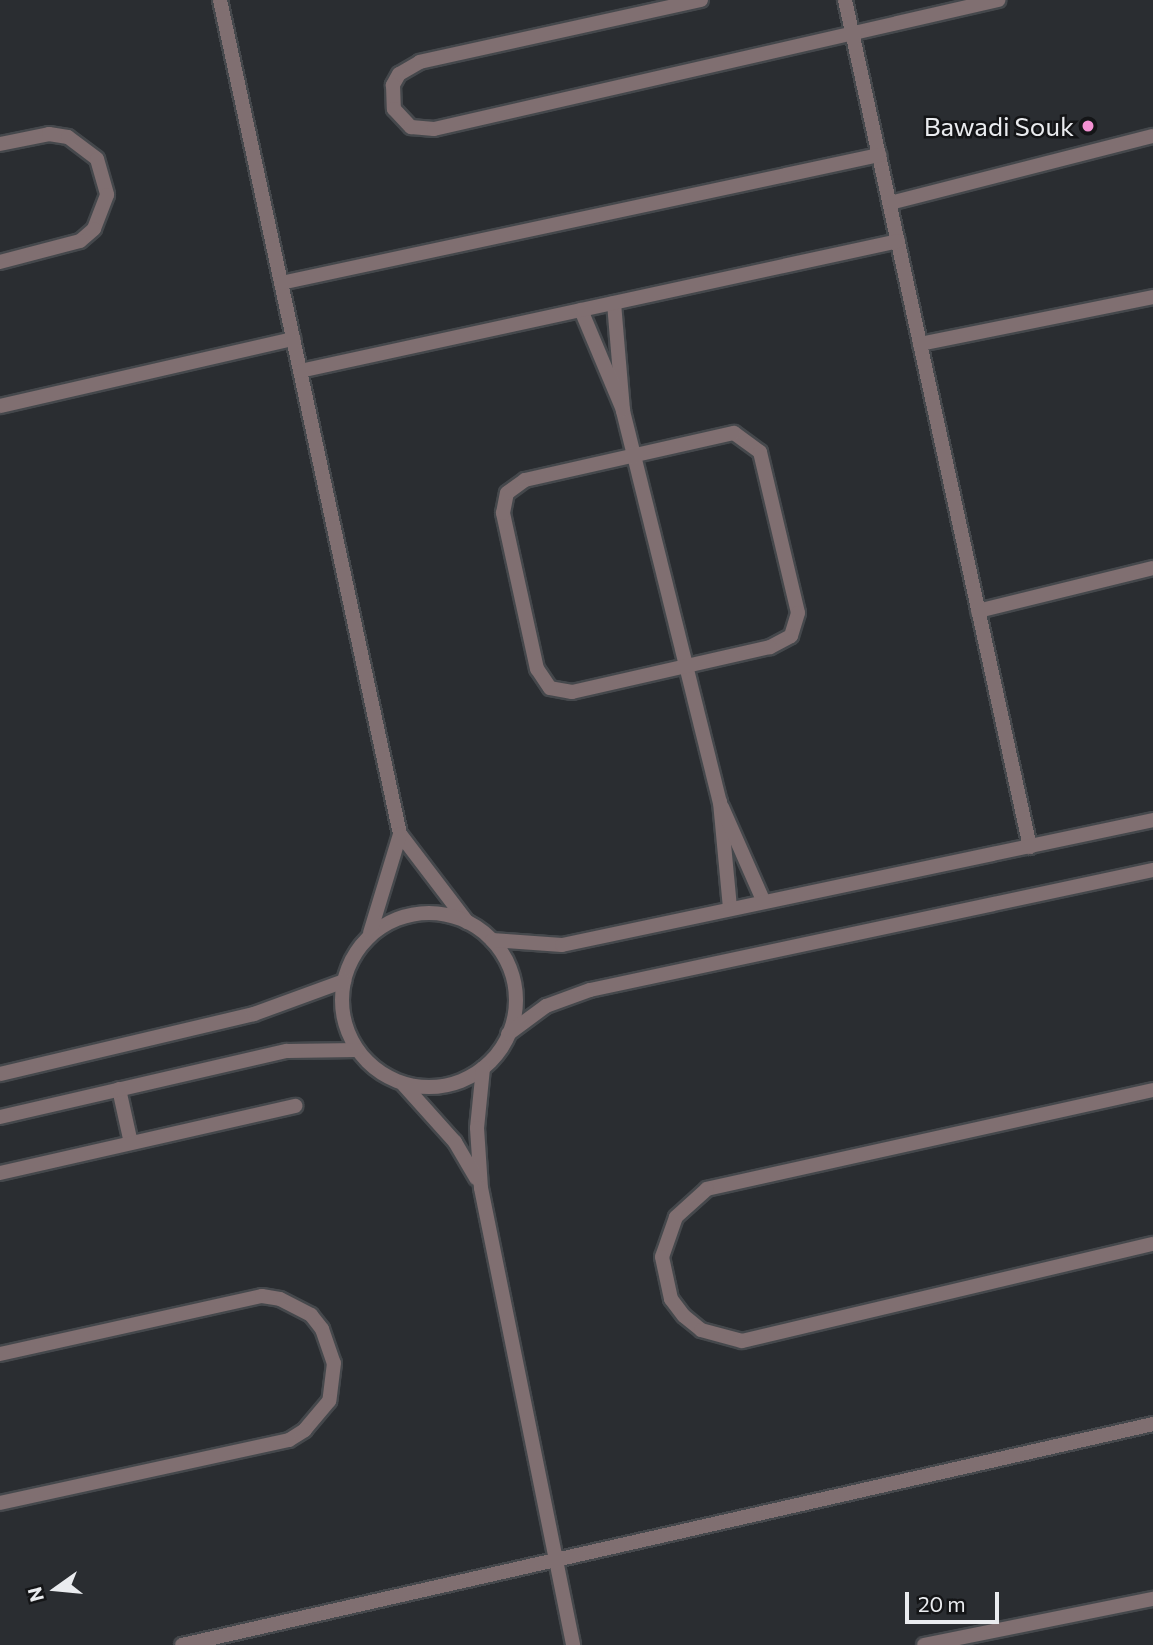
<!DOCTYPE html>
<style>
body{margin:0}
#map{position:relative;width:1153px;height:1645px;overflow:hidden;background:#2a2d31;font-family:Commissioner,sans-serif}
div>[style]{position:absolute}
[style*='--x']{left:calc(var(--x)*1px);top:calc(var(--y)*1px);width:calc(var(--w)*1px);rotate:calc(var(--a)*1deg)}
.roads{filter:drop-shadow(2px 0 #45484c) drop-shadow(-2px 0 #45484c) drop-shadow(0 2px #45484c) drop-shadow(0 -2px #45484c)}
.lane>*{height:14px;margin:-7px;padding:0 7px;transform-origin:7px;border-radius:7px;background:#806f71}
.street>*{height:14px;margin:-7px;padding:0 7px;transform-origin:7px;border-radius:7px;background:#806f71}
.street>.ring{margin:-7px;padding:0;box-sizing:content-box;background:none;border:14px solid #806f71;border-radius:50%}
.dots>*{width:19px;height:19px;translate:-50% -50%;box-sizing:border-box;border:4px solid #141517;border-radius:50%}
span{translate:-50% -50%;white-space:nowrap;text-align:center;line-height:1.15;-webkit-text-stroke:5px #141517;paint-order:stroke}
.poi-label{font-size:26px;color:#eaecef}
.right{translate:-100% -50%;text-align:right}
.north{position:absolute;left:21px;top:1554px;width:70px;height:70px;-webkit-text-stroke:5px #141517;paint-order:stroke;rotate:255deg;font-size:19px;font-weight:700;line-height:28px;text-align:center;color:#eaecef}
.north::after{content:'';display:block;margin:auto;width:24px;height:32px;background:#eaecef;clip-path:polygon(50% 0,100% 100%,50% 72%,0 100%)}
.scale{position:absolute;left:905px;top:1592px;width:94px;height:32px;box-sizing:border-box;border:4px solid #eaecef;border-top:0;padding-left:9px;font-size:21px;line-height:24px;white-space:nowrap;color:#eaecef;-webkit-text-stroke:5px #141517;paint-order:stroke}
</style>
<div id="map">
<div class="roads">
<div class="lane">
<div style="--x:701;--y:0;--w:288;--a:167.6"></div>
<div style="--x:420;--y:62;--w:24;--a:150"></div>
<div style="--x:399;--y:74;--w:13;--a:119"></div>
<div style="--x:393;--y:85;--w:24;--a:88"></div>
<div style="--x:394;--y:109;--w:25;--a:47"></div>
<div style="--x:411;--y:127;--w:23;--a:5"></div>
<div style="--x:434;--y:129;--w:579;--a:-12.88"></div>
<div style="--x:0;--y:144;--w:50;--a:-11.5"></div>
<div style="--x:49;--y:134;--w:19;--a:9"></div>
<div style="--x:68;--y:137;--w:36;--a:37"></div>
<div style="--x:97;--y:159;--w:37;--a:74"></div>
<div style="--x:107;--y:195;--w:36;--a:111"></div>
<div style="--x:94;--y:229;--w:18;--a:139"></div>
<div style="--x:80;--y:241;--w:83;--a:165.3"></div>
<div style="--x:890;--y:203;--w:271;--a:-14.3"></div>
<div style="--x:614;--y:303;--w:108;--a:85.2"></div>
<div style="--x:623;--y:411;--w:403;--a:76.1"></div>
<div style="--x:720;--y:802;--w:106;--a:84.6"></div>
<div style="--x:581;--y:310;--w:108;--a:67.2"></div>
<div style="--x:920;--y:344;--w:238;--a:-11.4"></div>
<div style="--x:0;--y:406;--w:301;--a:-12.9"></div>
<div style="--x:734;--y:433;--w:32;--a:36"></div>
<div style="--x:760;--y:452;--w:165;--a:76.7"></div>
<div style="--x:798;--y:613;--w:24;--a:107"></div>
<div style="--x:791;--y:636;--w:24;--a:152"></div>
<div style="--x:770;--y:647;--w:203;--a:167.2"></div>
<div style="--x:572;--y:692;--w:22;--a:-170"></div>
<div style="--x:550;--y:688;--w:23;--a:-124"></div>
<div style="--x:537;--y:669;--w:160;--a:-102.3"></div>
<div style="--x:503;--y:513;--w:20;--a:-79"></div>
<div style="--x:507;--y:493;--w:22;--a:-36"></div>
<div style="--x:525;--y:480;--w:214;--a:-12.7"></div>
<div style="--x:978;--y:611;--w:180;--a:-13.8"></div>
<div style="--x:722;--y:807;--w:102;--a:66.2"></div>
<div style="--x:1153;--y:1090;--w:457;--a:167.5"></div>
<div style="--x:707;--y:1189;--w:42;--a:137.9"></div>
<div style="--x:676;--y:1217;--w:42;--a:109.3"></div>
<div style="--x:662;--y:1257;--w:43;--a:77.9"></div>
<div style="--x:671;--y:1299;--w:21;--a:53"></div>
<div style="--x:684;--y:1316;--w:22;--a:39"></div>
<div style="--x:701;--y:1330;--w:42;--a:15"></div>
<div style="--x:742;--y:1341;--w:422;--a:-13.3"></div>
<div style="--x:0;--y:1354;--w:268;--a:-12.5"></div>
<div style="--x:262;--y:1296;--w:18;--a:9"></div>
<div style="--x:280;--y:1299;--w:35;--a:27"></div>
<div style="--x:311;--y:1315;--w:18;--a:52"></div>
<div style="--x:322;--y:1329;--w:36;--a:71"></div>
<div style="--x:334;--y:1363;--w:38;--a:97"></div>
<div style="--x:329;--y:1401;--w:38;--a:130"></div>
<div style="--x:305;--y:1430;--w:19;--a:148"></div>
<div style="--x:289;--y:1440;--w:296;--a:167.7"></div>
<div style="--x:924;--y:1645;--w:234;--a:-11.4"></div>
</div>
<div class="street">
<div style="--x:220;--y:0;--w:853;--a:77.82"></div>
<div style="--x:400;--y:834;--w:111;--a:52.7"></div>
<div style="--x:845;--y:0;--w:867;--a:77.68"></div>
<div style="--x:281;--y:283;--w:612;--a:-12.08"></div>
<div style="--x:300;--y:371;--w:612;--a:-12.26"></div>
<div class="ring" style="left:342px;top:913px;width:160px;height:160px"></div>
<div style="--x:370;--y:933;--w:103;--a:-73.1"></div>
<div style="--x:492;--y:940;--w:70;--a:4.1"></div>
<div style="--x:562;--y:945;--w:604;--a:-11.94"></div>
<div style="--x:508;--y:1034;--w:47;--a:-36.4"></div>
<div style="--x:546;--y:1006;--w:47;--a:-20"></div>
<div style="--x:590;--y:990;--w:576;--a:-12.03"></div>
<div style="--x:483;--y:1068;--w:60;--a:95.7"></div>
<div style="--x:477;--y:1128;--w:60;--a:86.2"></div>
<div style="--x:481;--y:1188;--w:466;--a:78.6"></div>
<div style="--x:0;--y:1074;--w:261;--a:-13.3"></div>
<div style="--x:254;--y:1014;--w:96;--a:-20.1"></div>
<div style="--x:403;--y:1084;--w:78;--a:48.1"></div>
<div style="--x:455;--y:1142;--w:42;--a:59.7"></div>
<div style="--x:119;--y:1089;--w:55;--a:77.5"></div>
<div style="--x:0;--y:1117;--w:294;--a:-13"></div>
<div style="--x:287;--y:1051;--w:70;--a:-0.8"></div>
<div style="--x:0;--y:1173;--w:303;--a:-12.8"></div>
<div style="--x:182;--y:1645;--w:996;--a:-12.82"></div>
</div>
</div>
<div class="dots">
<div style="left:1088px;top:126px;background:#f491d3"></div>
</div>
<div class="poi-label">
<span class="right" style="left:1074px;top:126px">Bawadi Souk</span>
</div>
<div class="north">N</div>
<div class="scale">20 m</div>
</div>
